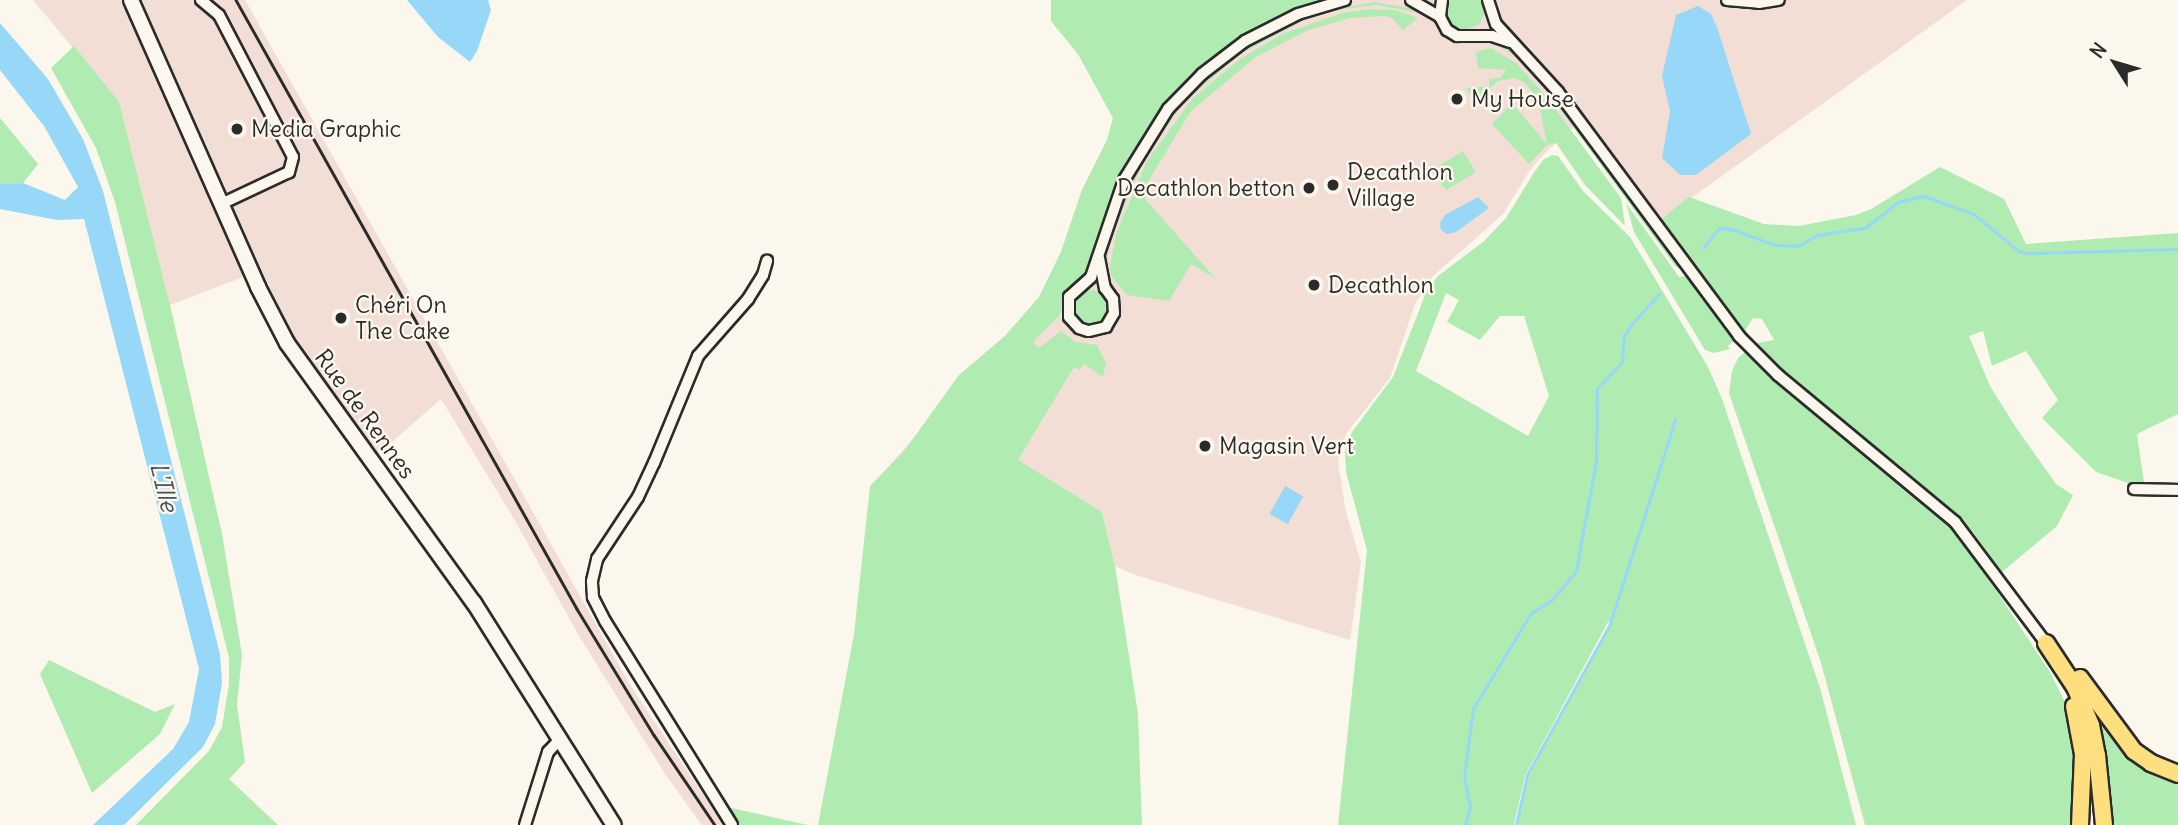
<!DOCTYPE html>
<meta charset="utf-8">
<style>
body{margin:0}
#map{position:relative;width:2178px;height:825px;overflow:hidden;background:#fbf7ec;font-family:Delius,sans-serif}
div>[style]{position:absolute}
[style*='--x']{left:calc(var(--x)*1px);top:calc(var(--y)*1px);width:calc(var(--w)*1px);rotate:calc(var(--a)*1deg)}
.built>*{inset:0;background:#f3ded6}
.green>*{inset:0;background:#b0ecb1}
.round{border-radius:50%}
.water>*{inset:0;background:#97d8f9;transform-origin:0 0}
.stream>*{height:2.5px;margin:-1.25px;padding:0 1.25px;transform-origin:1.25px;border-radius:1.25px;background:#97d8f9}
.roads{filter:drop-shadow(2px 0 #2b2b2b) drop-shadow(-2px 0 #2b2b2b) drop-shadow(0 2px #2b2b2b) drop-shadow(0 -2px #2b2b2b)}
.street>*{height:10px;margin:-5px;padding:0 5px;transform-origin:5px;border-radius:5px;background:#fbf7ec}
.secondary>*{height:14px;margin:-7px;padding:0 7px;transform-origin:7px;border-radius:7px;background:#fbf7ec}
.primary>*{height:16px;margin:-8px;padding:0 8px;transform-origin:8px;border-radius:8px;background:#fedf80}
.rail>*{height:2.5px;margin:-1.25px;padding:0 1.25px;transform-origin:1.25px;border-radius:1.25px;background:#2b2b2b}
.dots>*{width:19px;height:19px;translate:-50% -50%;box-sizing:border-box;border:4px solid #fbf7ec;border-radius:50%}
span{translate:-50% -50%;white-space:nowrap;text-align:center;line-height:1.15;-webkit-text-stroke:5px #fbf7ec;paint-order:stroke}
.poi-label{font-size:23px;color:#2b2b2b}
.left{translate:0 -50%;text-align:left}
.right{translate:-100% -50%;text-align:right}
.street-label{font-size:23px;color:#2b2b2b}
.water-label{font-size:24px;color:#46565e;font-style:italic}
.north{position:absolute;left:2080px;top:28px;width:70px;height:70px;-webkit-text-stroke:5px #fbf7ec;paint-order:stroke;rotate:307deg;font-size:19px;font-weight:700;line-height:28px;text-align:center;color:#2b2b2b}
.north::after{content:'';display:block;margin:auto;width:24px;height:32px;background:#2b2b2b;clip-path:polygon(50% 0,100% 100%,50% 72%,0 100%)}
</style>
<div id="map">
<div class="built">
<div style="clip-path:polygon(33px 0,245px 0,629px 683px,723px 825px,702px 825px,665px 774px,579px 636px,514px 519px,441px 399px,377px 455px,306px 361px,261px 270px,170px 305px,118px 102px)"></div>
<div style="clip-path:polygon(1051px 0,1967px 0,1658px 222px,1586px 116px,1546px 152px,1530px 170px,1503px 214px,1432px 277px,1415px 304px,1390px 378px,1346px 434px,1338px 462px,1346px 512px,1361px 562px,1350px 640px,1135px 575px,1115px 566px,1102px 512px,881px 475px,918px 433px,959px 375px,1005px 336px,1039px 297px,1061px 252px,1082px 190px,1107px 140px,1113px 118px,1078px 54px,1051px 21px)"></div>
</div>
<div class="green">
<div style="clip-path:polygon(1051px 0,1325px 0,1283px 15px,1226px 48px,1169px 100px,1141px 140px,1121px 176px,1105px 216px,1090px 271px,1070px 289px,1059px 316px,1033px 342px,1039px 348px,1061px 331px,1076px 342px,1097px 345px,1106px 363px,1103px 377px,1084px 364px,1079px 370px,1074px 367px,1018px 460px,1102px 512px,1115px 566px,1138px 714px,1142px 825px,818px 825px,854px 634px,870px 486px,905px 450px,959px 375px,1005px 336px,1039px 297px,1061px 252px,1082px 190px,1107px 140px,1113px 118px,1078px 54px,1051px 21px)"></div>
<div style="clip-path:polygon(1448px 0,1481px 0,1485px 11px,1480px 24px,1462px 31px,1450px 26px,1444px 14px)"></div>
<div style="clip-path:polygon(1375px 2px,1420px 10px,1419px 13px,1376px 5px,1336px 10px,1304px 20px,1240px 54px,1182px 104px,1142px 164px,1114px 231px,1108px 250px,1107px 278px,1123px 301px,1110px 286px,1104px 268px,1107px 241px,1132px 176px,1174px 109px,1199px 83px,1268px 33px,1314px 13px)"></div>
<div style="clip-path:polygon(1371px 9px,1395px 10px,1418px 18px,1403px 30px,1392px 18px,1385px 16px,1350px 18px,1308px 30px,1256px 57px,1191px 111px,1143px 190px,1148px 194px,1145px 199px,1216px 279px,1191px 264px,1169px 301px,1127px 295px,1111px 276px,1110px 266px,1116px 234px,1147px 161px,1192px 99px,1240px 59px,1282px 34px,1342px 13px)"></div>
<div style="clip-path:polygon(1498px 42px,1523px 60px,1549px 87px,1682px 269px,1676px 267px,1535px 75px,1519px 59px,1497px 45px)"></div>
<div style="clip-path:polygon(74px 46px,119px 102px,170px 305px,222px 534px,242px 655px,237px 705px,245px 762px,229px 779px,278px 825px,136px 825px,209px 751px,222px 727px,229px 684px,229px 658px,115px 202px,96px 148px,51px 68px)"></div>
<div style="clip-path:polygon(1491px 48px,1516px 63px,1545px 95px,1621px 198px,1625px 226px,1585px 185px,1556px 143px,1547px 145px,1529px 164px,1492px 124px,1512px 103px,1547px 144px,1538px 99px,1525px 83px,1515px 78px,1498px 81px,1487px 91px,1482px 102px,1465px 89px,1489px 86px,1489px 79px,1500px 78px,1506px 70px,1478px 68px,1476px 52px)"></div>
<div style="clip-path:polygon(0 118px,38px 164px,23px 183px,0 184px)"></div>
<div style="clip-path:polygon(1463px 151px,1476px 172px,1446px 190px,1433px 173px,1434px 169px)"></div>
<div style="clip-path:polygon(evenodd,1552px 155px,1558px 156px,1583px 191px,1630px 237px,1708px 367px,1722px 399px,1820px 688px,1856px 825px,1517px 825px,1528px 776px,1612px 624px,1608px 622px,1525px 776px,1514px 825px,1338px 825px,1367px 550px,1346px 472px,1345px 451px,1352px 432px,1393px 377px,1427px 290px,1438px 276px,1483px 242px,1506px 218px,1533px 174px,1543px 160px,1552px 155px,1446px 293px,1459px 300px,1447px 322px,1480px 340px,1500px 316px,1524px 316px,1549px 396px,1528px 436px,1416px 371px,1446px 293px)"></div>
<div style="clip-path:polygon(1940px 167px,2004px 199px,2026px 244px,2178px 233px,2178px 414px,2137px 434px,2144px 483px,2128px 483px,2096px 472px,2042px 418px,2058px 400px,2026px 351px,1992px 366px,1983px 331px,1969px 336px,1990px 386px,2015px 426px,2056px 484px,2073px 495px,2057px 526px,2002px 572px,1972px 531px,1940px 501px,1780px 369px,1757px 343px,1774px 340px,1762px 319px,1753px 318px,1743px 334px,1658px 222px,1689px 197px,1764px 224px,1799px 226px,1856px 215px,1871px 209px)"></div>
<div style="clip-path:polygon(1626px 203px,1679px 277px,1686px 276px,1735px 339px,1728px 346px,1730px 349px,1714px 353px,1705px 350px,1634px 232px)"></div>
<div class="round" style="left:1073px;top:290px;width:36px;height:36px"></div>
<div style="clip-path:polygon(1745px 352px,1785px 389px,1950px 525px,1994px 587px,2050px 672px,2066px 704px,2075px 758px,2070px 825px,1865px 825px,1821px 663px,1729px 393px,1732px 371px,1738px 358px)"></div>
<div style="clip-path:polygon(49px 660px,155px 712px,175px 704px,160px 734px,92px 793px,40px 674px)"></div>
<div style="clip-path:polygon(2095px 711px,2178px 781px,2178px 825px,2111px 825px,2105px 758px)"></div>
<div style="clip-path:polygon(723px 806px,808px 825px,739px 825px)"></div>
</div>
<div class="water">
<div style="clip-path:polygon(407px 0,488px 0,491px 10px,477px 51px,470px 62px,438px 37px)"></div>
<div style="clip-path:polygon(1698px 6px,1711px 14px,1717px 27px,1751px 134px,1696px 175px,1680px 175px,1662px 158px,1670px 111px,1662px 76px,1676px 15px)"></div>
<div style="clip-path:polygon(0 23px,48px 79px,83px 139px,103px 191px,220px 654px,222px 683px,215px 724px,203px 747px,124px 825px,93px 825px,173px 749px,189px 722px,199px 669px,84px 219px,57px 220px,0 209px,0 184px,23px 183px,65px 200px,78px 187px,44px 126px,0 70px)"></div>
<div style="clip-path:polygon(1478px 197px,1489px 208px,1456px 232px,1447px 234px,1441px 230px,1440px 223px,1445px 215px)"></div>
<div style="left:1285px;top:486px;width:21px;height:32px;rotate:29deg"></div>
</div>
<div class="stream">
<div style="--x:1703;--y:248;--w:26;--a:-51"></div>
<div style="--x:1719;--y:228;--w:13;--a:4"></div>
<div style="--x:1732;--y:229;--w:46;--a:20.4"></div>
<div style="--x:1775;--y:245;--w:23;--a:2"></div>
<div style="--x:1798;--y:246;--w:22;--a:-30"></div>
<div style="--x:1817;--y:235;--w:49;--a:-8.3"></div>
<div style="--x:1865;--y:228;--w:42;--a:-38.2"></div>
<div style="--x:1898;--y:202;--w:27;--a:-13"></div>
<div style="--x:1924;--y:196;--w:53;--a:19.8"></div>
<div style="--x:1974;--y:214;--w:58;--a:39.4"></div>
<div style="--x:2019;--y:251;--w:9;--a:13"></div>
<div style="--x:2028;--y:253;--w:150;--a:-1.5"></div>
<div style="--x:1465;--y:825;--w:19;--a:-74"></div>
<div style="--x:1470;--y:807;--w:31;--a:-101"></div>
<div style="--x:1464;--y:777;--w:69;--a:-82.5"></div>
<div style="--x:1473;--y:709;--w:112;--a:-58.9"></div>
<div style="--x:1531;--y:613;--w:25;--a:-32"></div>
<div style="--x:1552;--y:600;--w:38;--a:-50"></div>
<div style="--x:1576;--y:571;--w:112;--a:-79.7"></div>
<div style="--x:1596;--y:461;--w:72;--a:-89.2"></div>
<div style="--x:1597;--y:389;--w:37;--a:-47"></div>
<div style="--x:1622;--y:362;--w:26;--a:-86"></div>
<div style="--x:1624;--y:336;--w:12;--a:-59"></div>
<div style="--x:1630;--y:326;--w:43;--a:-47.8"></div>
<div style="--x:1516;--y:825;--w:51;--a:-77.6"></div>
<div style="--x:1527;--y:775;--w:172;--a:-61.2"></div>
<div style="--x:1610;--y:624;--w:214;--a:-72.3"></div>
</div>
<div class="roads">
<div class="street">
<div style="--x:201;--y:0;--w:23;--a:40"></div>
<div style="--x:219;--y:15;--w:160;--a:62.5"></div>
<div style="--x:293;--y:157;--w:16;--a:105"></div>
<div style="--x:289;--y:172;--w:75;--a:154.8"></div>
<div style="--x:1411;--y:0;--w:34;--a:30"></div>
<div style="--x:1442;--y:0;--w:17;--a:97"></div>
<div style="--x:1440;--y:17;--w:15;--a:62"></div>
<div style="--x:1447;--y:30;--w:12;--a:31"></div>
<div style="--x:1457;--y:36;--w:35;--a:0"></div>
<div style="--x:1492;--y:36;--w:19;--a:18"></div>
<div style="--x:1488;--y:0;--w:25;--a:72"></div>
<div style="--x:1496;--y:24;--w:92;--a:47.6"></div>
<div style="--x:1558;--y:92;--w:304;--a:53.4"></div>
<div style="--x:1739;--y:336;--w:55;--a:45"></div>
<div style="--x:1778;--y:375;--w:230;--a:39.7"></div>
<div style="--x:1955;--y:522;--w:151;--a:53.1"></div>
<div style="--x:1727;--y:0;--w:32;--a:5"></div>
<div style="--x:1759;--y:3;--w:20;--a:-9"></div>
<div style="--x:1099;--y:258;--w:31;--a:79"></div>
<div style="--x:1105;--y:288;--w:14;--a:54"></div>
<div style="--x:1113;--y:299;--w:14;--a:86"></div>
<div style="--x:1114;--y:313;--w:16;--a:120"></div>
<div style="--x:1106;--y:327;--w:18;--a:167"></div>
<div style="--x:1088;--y:331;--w:9;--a:-162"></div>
<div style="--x:1079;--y:328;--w:15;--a:-132"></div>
<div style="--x:1069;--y:317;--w:20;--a:-90"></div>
<div style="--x:1069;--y:297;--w:30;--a:-42"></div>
<div style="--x:1091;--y:277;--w:102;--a:-71.2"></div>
<div style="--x:1124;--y:180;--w:84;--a:-58.2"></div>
<div style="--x:1168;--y:109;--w:49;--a:-45.8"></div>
<div style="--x:1202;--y:74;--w:54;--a:-37.5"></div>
<div style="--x:1245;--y:41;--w:59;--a:-27"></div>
<div style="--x:1298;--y:14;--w:49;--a:-16.6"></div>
<div style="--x:2134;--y:489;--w:44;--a:1.3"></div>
<div style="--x:525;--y:825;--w:77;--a:-72.5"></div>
<div style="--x:548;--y:752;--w:16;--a:-47"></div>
<div style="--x:732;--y:825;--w:240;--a:-121.9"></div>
<div style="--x:605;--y:621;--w:27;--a:-117"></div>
<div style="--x:593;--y:597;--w:16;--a:-94"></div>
<div style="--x:592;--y:581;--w:23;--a:-77"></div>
<div style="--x:597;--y:559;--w:74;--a:-56.5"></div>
<div style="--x:638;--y:497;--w:38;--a:-65"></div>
<div style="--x:654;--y:463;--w:116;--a:-67.6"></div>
<div style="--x:698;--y:356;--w:76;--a:-48.7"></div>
<div style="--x:748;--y:299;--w:28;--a:-58"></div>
<div style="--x:763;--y:275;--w:15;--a:-74"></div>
</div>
<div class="secondary">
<div style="--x:131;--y:0;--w:314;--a:66.1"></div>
<div style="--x:258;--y:287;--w:63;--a:62.6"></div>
<div style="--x:287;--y:343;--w:320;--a:54.3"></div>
<div style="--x:474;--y:603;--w:262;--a:57.8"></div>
</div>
<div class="primary">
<div style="--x:2046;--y:643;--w:53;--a:56.6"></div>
<div style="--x:2075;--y:687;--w:41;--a:67.2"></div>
<div style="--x:2091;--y:725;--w:31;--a:79"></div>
<div style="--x:2097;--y:755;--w:70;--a:84.3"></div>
<div style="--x:2080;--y:678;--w:91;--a:53.5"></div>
<div style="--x:2134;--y:751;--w:21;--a:35"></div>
<div style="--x:2151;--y:763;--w:29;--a:22"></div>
<div style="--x:2074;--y:706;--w:49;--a:79.4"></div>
<div style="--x:2083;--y:754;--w:71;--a:92.4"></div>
</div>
</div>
<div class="rail">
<div style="--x:236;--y:0;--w:698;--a:60.75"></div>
<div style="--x:577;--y:609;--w:148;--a:58.6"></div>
<div style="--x:654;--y:735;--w:109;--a:55.9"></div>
</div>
<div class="dots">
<div style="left:1457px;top:99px;background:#2b2b2b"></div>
<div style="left:237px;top:129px;background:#2b2b2b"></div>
<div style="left:1333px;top:185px;background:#2b2b2b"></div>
<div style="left:1309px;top:188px;background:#2b2b2b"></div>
<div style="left:1314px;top:285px;background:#2b2b2b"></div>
<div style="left:341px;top:318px;background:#2b2b2b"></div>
<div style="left:1205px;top:446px;background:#2b2b2b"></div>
</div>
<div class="poi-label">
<span class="left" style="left:1471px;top:99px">My House</span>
<span class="left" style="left:251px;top:129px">Media Graphic</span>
<span class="left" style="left:1347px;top:185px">Decathlon<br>Village</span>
<span class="right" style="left:1295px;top:188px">Decathlon betton</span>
<span class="left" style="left:1328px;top:285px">Decathlon</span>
<span class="left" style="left:355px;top:318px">Chéri On<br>The Cake</span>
<span class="left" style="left:1219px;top:446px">Magasin Vert</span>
</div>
<div class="street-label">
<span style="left:365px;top:414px;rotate:54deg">Rue de Rennes</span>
</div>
<div class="water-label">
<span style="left:164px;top:487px;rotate:76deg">L'Ille</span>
</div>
<div class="north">N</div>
</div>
